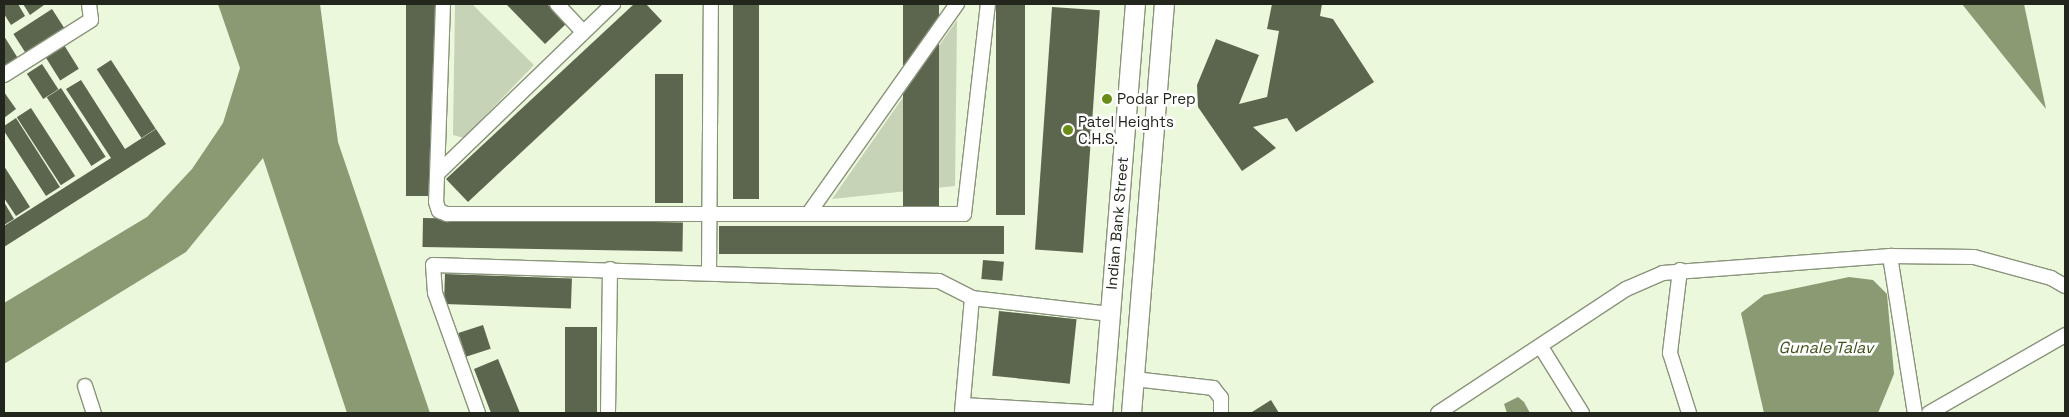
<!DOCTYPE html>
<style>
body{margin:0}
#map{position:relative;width:2069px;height:417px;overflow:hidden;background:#ebf8dc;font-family:"Space Grotesk",sans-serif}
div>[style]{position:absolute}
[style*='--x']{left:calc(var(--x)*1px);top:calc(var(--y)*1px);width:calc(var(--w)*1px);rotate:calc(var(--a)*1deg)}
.green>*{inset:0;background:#c6d3b6}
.water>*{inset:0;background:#8a9a73}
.building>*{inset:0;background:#5c664e;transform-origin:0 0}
.roads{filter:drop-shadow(1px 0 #89947b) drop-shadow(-1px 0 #89947b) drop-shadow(0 1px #89947b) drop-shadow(0 -1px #89947b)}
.street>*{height:14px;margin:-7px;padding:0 7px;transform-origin:7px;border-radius:7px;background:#fff}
.secondary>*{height:19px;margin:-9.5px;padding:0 9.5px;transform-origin:9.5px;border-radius:9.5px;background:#fff}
.dots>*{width:14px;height:14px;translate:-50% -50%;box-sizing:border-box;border:2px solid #fff;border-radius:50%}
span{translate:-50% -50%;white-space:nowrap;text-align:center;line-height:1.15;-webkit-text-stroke:5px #fff;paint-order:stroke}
.poi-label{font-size:15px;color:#22261c}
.left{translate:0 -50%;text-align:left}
.street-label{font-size:15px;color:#22261c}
.water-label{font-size:16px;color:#3e5317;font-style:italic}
.frame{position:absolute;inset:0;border:5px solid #22261c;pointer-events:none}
</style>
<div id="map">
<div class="green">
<div style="clip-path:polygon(455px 4px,472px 4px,534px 65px,464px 138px,453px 135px)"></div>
<div style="clip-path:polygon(957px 20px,955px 186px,832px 199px)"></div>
</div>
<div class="water">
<div style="clip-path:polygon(218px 4px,320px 4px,338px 142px,430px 413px,347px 413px,263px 158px,186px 252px,4px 364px,4px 303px,147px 217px,192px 169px,223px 123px,240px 68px)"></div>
<div style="clip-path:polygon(1962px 4px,2024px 4px,2046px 109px)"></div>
<div style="clip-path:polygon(1849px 277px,1873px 280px,1887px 294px,1894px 374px,1878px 413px,1764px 413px,1741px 313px,1764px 295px)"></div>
<div style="clip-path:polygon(1518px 397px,1524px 402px,1530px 413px,1507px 413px,1504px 404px)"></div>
</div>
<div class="building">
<div style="clip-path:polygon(4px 4px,18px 4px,25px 16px,11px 25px,4px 14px)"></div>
<div style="clip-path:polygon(23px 4px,43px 4px,44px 5px,30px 15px)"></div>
<div style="left:406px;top:4px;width:31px;height:192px"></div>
<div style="clip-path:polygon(506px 4px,547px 4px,567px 23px,545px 44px)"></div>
<div style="clip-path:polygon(634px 4px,646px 4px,662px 21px,468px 202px,446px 179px)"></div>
<div style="left:733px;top:4px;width:26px;height:195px"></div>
<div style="left:903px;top:4px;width:36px;height:217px"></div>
<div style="left:996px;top:4px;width:29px;height:211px"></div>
<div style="clip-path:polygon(1272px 4px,1322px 4px,1320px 16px,1333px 19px,1374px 82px,1296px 132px,1287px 118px,1253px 127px,1276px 148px,1242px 171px,1198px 107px,1197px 85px,1216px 39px,1259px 55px,1239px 104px,1267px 97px,1279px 31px,1267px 29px)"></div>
<div style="left:1052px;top:7px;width:48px;height:243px;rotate:4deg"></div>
<div style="left:52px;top:9px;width:24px;height:46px;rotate:57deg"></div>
<div style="clip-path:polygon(4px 36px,19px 60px,4px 70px)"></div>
<div style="left:64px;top:45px;width:28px;height:22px;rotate:58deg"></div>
<div style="left:111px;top:60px;width:82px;height:17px;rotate:57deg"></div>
<div style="left:42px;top:64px;width:30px;height:18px;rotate:57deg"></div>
<div style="left:655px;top:74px;width:28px;height:129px"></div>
<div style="clip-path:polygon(81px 80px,125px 149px,156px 129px,166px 144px,4px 247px,4px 226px,111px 158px,66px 89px)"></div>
<div style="left:61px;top:88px;width:82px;height:17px;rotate:57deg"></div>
<div style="clip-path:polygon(4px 92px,16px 109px,4px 118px)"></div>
<div style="left:31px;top:108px;width:81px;height:17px;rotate:57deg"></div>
<div style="clip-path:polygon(16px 118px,60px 187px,46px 196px,4px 131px,4px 126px)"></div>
<div style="clip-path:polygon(4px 166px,30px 207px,16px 216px,4px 198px)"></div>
<div style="clip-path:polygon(4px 202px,14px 219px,4px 225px)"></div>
<div style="left:423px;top:218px;width:260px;height:29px;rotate:1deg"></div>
<div style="left:719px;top:226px;width:285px;height:28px"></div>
<div style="left:983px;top:260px;width:21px;height:19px;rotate:5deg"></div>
<div style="left:445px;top:274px;width:127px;height:30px;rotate:2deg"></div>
<div style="left:999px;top:311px;width:78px;height:65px;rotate:6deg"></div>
<div style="left:483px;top:325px;width:25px;height:26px;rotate:72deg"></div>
<div style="left:565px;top:327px;width:32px;height:86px"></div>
<div style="clip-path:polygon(498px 359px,520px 413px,491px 413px,474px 369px)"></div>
<div style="clip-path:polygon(1271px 400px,1279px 413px,1253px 413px,1252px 412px)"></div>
</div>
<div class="roads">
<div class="street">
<div style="--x:443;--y:4;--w:198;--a:92"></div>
<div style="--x:436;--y:202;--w:9;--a:72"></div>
<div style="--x:439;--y:211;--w:9;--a:21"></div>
<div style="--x:447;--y:214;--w:517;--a:0"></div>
<div style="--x:964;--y:214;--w:211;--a:-83.5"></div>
<div style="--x:557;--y:4;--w:38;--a:47"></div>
<div style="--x:4;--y:75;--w:103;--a:-32.3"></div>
<div style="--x:91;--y:20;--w:16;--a:-97"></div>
<div style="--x:437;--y:174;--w:245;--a:-44"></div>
<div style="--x:809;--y:213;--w:256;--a:-54.7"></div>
<div style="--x:1890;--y:256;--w:84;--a:0.7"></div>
<div style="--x:1974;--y:257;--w:80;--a:15.3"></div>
<div style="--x:2051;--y:278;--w:16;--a:30"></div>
<div style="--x:1680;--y:270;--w:84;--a:96.9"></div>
<div style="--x:1670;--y:353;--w:63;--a:72.4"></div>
<div style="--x:709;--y:272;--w:268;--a:-89.6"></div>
<div style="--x:1541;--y:347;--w:78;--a:58.2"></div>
<div style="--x:1134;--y:379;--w:80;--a:6.5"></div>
<div style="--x:1213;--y:388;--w:13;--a:51"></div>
<div style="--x:1221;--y:398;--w:15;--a:90"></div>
<div style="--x:85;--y:386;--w:28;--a:72"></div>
<div style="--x:963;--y:405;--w:139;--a:3.3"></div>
<div style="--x:962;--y:412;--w:114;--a:-85"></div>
<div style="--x:478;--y:413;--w:127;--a:-109.7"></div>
<div style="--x:435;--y:293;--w:28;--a:-94"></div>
<div style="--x:433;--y:265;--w:506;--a:1.81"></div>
<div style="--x:939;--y:281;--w:37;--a:27"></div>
<div style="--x:972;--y:298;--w:139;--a:6.6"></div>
<div style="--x:608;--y:413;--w:144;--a:-89.2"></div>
<div style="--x:1438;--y:413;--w:225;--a:-33.4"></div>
<div style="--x:1626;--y:289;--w:40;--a:-23.4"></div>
<div style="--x:1663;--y:273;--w:228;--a:-4.3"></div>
<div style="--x:1890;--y:256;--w:159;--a:81"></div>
<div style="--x:1929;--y:413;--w:157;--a:-29.8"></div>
</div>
<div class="secondary">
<div style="--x:1102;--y:413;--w:410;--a:-85.4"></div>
<div style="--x:1131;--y:413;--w:410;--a:-85.4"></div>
</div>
</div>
<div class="dots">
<div style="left:1107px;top:99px;background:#698d17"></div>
<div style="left:1068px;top:130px;background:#698d17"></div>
</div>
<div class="poi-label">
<span class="left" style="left:1117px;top:99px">Podar Prep</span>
<span class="left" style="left:1078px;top:130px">Patel Heights<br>C.H.S.</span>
</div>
<div class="street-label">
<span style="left:1117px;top:223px;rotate:-85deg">Indian Bank Street</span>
</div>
<div class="water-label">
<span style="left:1826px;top:348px">Gunale Talav</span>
</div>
<div class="frame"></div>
</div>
